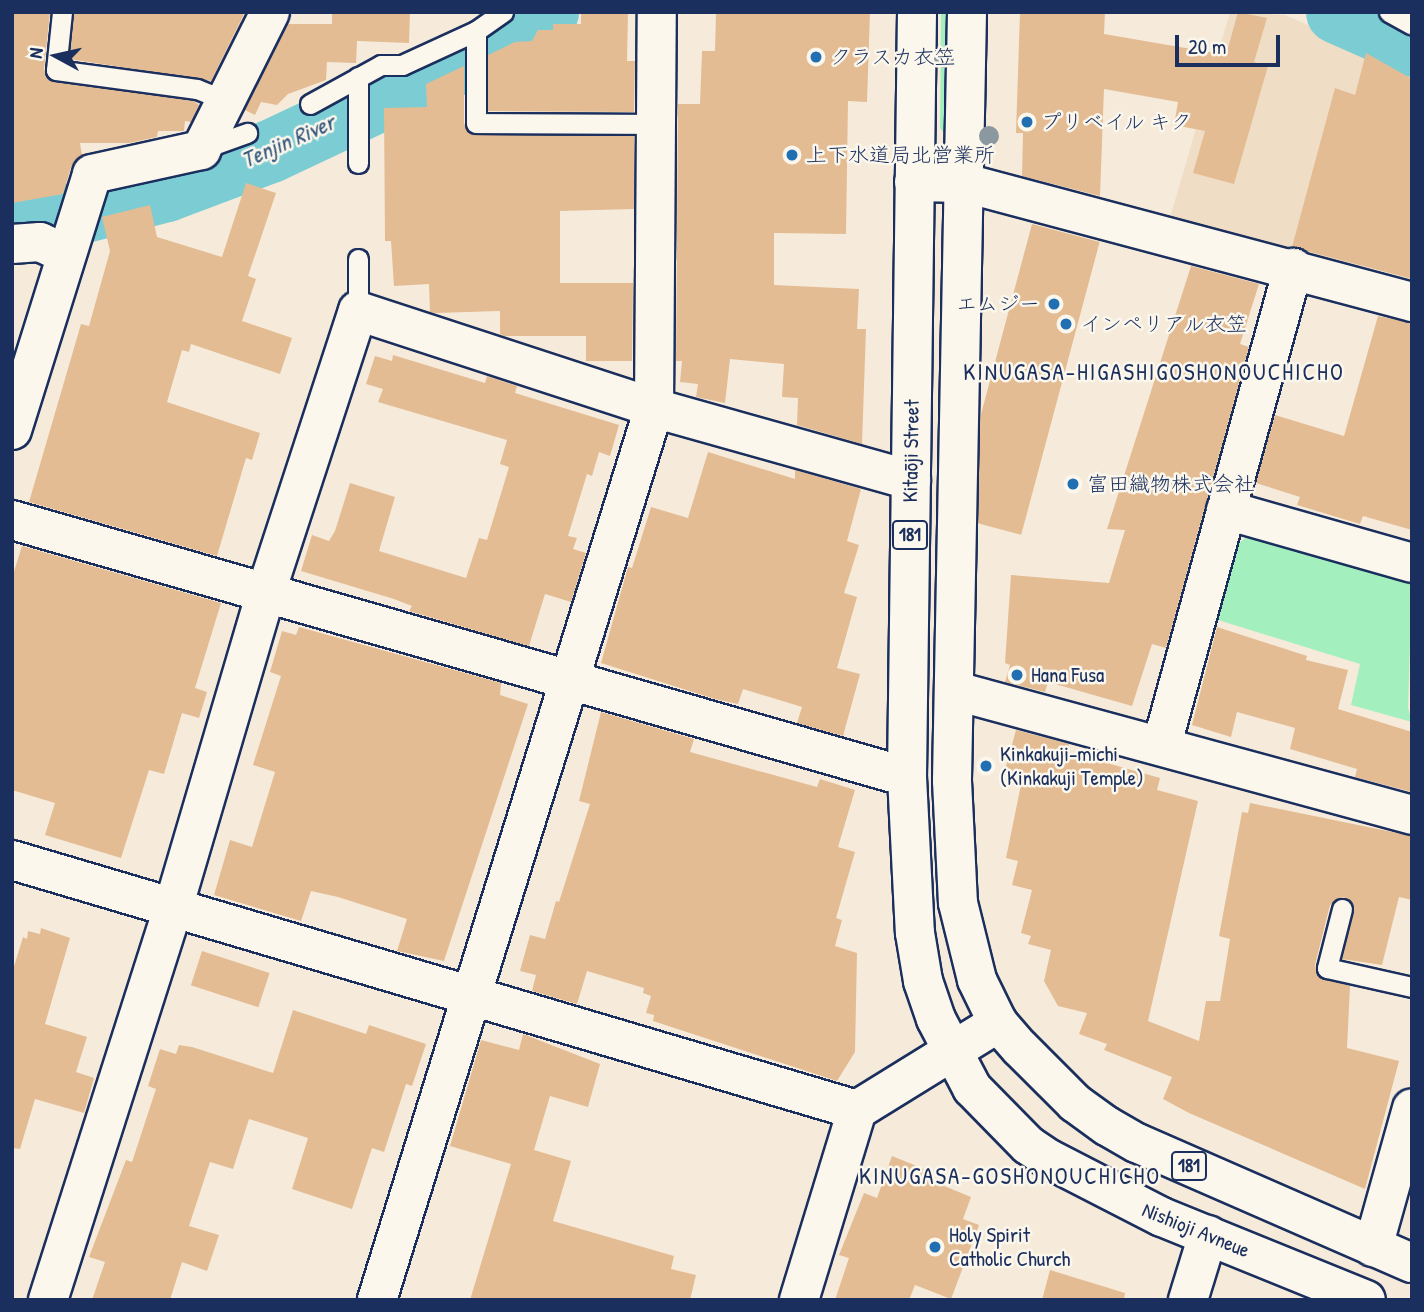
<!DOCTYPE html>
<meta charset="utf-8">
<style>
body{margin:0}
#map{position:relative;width:1424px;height:1312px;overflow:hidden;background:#f6ebda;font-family:"Patrick Hand","Klee One",sans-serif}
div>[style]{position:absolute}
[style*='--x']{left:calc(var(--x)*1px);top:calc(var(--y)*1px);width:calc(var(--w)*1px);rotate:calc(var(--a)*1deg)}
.built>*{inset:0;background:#f0ddc5}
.green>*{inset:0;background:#a4efbe}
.river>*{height:63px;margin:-31.5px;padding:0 31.5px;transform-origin:31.5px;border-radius:31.5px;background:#7ccdd3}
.building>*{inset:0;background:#e3bc94;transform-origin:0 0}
.roads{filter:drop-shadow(2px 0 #1b2f5e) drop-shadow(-2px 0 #1b2f5e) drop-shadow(0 2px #1b2f5e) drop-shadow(0 -2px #1b2f5e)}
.service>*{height:19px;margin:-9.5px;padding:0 9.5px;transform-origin:9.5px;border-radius:9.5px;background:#fbf7ec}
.minor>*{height:38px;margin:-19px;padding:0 19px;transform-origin:19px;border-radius:19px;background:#fbf7ec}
.primary>*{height:38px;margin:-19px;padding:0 19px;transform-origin:19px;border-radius:19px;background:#fbf7ec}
.trees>*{width:20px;height:20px;margin:-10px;border-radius:50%;background:#8c98a0}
.dots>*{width:19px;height:19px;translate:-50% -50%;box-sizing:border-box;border:4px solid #fbf7ec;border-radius:50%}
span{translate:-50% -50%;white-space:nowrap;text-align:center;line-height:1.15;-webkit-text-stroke:5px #fbf7ec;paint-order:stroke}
.shield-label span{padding:2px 5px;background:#fbf7ec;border:2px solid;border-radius:5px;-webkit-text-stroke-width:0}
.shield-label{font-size:19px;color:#1b2f5e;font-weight:700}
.poi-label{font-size:21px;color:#1b2f5e}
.left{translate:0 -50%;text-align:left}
.right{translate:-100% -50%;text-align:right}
.street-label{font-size:21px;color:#1b2f5e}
.water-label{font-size:23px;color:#33567b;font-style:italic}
.neighbourhood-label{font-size:23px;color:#1b2f5e;letter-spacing:2px}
.frame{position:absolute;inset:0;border:14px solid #1b2f5e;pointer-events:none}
.north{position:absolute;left:21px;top:21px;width:70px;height:70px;-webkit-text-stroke:5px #fbf7ec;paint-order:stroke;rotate:278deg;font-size:19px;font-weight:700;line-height:28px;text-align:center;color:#1b2f5e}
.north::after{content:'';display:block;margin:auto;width:24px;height:32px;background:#1b2f5e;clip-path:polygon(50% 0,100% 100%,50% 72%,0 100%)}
.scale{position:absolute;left:1175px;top:35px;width:105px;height:32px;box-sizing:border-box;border:4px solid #1b2f5e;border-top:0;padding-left:9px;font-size:21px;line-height:24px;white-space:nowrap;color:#1b2f5e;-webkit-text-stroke:5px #fbf7ec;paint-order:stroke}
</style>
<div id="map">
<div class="built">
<div style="clip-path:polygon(1230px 12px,1285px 15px,1365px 50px,1412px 78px,1358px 272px,1169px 221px)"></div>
</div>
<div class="green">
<div style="clip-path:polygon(941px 12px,949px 12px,949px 130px,944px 133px,940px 128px)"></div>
<div style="clip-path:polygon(1255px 531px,1412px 575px,1408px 708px,1412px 722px,1351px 705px,1360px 664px,1218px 620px,1239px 543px)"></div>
</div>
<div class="river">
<div style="--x:1337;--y:12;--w:82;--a:23.7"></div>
<div style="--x:12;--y:225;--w:46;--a:-8.8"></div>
<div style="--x:57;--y:218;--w:113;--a:-14.4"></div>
<div style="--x:166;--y:190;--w:111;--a:-20.6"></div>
<div style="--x:270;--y:151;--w:244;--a:-25.2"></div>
<div style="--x:491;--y:47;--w:66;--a:-32"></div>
</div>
<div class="building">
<div style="clip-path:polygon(12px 12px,50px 12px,44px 69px,49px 80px,194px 101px,199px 105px,191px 122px,185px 121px,184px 131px,158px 131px,157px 137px,129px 143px,80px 143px,82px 155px,71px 167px,63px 194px,12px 203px)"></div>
<div style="clip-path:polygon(74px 12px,245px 12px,211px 81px,69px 59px)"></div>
<div style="clip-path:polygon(332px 12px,410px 12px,409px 43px,357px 41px,356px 63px,327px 62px,326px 80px,288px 94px,277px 105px,261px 102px,255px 115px,245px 110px,288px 24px,332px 24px)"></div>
<div style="clip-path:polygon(581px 12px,628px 12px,627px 61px,635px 61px,634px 112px,488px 111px,488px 55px,515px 42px,532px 41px,538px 30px,553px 30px,553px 24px,581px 24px)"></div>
<div style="clip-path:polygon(716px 12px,870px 12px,867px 102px,848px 101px,846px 234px,774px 233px,774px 285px,859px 289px,857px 329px,866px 329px,862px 444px,797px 425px,798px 398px,782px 397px,784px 364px,730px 359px,725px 403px,696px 397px,698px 384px,680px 382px,682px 361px,676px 361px,678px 104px,700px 104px,702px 51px,715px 51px)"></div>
<div style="clip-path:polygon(1020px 12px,1105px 12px,1104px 34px,1226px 55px,1238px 12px,1267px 18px,1254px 62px,1268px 66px,1234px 184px,1193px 173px,1205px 131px,1174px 125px,1178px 102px,1104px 89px,1100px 196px,1022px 176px,1023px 133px,1016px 133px)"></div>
<div style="clip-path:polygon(1366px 53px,1412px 79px,1412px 279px,1292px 247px,1335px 88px,1355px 95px)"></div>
<div style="clip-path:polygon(464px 66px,464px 123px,470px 134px,634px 136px,634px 209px,560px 211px,560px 283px,633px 283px,632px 361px,586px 361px,586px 336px,504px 336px,500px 334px,500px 311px,435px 313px,430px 312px,429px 284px,394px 286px,391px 241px,385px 241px,384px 108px,427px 107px,426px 84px)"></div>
<div style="clip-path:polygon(246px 183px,276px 193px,248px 276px,256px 279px,242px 321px,292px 338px,280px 374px,191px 344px,189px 352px,182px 350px,167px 402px,260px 433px,252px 460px,246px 458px,217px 556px,29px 502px,81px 324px,89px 326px,110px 251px,102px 217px,150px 205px,157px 237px,222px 257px)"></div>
<div style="left:1032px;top:224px;width:70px;height:303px;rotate:15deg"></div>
<div style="clip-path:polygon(1191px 266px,1259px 284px,1240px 344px,1249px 347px,1166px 648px,1152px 644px,1132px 706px,1048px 682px,1045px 692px,1005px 682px,1010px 665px,1005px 663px,1011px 575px,1109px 583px,1125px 530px,1107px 529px)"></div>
<div style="clip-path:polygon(1378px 316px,1412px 323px,1412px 530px,1363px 516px,1360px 524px,1340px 518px,1297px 505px,1300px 497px,1256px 483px,1275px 415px,1344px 436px)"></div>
<div style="clip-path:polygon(393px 355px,485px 383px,487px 376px,517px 386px,515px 393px,619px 425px,610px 456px,599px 452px,592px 476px,587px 474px,568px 536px,577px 538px,573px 549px,586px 553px,571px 602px,545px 594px,529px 646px,409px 611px,412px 606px,394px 599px,301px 571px,312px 535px,329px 541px,335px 531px,350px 483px,395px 497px,379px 551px,466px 578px,479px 538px,487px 540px,509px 467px,500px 464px,507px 440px,378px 402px,383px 389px,366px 384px,375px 356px,392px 361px)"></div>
<div style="clip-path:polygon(708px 452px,795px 479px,795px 470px,861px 489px,847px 541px,859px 545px,844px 593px,857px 597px,837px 668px,860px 674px,843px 736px,797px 723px,802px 707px,743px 689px,738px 704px,715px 699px,601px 663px,628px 567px,632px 568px,651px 507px,688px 518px)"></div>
<div style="clip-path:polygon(22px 546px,221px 603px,195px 688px,207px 692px,199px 718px,182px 713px,164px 774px,149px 770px,121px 858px,45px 835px,55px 803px,12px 790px,12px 578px)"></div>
<div style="clip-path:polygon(299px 627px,501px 683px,500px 695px,528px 704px,444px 961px,397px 951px,407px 919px,338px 897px,311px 891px,301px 921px,214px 895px,230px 840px,252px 847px,275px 772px,253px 765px,281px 676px,270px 672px,282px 631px,296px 635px)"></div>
<div style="clip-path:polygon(1217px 627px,1307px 656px,1306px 660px,1348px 670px,1338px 709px,1412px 732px,1412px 792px,1355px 777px,1357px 769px,1290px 749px,1295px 728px,1237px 712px,1231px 737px,1192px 725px)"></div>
<div style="clip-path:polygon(601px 712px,694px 739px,690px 752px,817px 787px,820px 779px,855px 790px,838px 847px,855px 852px,836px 918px,842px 920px,835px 946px,857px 953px,855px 1052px,837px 1081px,653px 1021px,654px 1015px,646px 1013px,651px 996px,643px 993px,644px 988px,587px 971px,577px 1004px,532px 991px,536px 975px,520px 971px,530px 935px,545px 939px,556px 901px,559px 902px,590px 804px,579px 801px)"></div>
<div style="clip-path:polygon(1016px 730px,1069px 744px,1068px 752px,1160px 778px,1157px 790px,1198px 801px,1148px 1021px,1199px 1041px,1206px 1001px,1220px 1001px,1230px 939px,1219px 936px,1242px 812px,1248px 813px,1250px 803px,1412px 836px,1412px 900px,1399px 897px,1382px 965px,1342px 959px,1354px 911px,1344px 897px,1330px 905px,1315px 965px,1319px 977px,1350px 986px,1347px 1048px,1399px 1061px,1365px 1189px,1189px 1113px,1163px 1099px,1172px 1077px,1104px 1050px,1107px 1044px,1079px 1034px,1087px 1013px,1058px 1006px,1044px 981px,1051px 950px,1028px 944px,1031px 936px,1021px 933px,1032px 890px,1012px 885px,1018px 861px,1006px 858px,1023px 775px,1005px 770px)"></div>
<div style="clip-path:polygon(41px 928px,70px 938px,45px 1024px,87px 1037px,76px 1072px,94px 1078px,84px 1113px,35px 1099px,20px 1149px,12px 1148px,12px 973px,23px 937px,27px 939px,28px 931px,40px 934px)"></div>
<div style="left:202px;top:951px;width:71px;height:36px;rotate:18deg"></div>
<div style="clip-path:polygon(293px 1010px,366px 1034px,369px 1025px,426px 1044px,412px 1086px,406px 1084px,384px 1152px,372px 1148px,352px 1209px,292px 1189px,308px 1138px,249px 1119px,233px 1169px,210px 1162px,189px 1226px,219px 1235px,207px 1271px,182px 1262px,170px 1300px,92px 1300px,105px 1262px,89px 1257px,126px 1160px,132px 1162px,156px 1089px,148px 1086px,160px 1049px,176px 1054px,179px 1045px,192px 1047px,273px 1073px)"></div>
<div style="clip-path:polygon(523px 1034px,600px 1064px,588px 1107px,550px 1096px,534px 1150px,571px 1161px,553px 1221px,674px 1256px,671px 1269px,696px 1275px,690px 1300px,470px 1300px,511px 1164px,450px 1146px,481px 1040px,519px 1050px)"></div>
<div style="clip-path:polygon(892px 1156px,929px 1171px,927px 1179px,971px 1197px,963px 1219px,979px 1225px,951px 1299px,915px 1285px,909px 1300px,835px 1300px,849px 1258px,839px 1255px,864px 1193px,877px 1198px)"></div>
<div style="clip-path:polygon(1050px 1270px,1125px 1293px,1124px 1300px,1042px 1300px)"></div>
</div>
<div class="roads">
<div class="service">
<div style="--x:62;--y:12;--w:58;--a:95.9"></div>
<div style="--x:56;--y:70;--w:142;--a:7.7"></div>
<div style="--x:197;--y:89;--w:32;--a:22"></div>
<div style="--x:1389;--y:12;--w:26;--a:29"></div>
<div style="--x:476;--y:31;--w:92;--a:90"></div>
<div style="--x:476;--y:123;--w:181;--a:0.3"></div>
<div style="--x:358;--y:77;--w:86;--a:90"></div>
<div style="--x:310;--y:104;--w:81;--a:-28.8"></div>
<div style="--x:381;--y:65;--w:21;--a:0"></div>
<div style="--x:402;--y:65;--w:81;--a:-24.7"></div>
<div style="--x:476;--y:31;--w:33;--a:-35"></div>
<div style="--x:202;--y:149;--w:48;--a:-19.6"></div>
<div style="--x:358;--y:311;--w:52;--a:-90"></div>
<div style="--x:1342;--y:909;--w:61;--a:104.3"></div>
<div style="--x:1327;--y:968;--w:87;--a:12.6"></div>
</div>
<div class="minor">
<div style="--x:914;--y:182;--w:51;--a:1.1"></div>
<div style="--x:965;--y:183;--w:463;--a:14.9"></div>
<div style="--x:12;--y:244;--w:28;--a:-4"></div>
<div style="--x:40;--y:242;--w:29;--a:25"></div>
<div style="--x:12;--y:430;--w:268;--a:-72.6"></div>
<div style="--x:92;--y:174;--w:112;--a:-12.4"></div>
<div style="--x:201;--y:150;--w:154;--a:-63.4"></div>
<div style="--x:1226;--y:510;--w:193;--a:15.9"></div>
<div style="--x:12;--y:520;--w:931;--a:16.02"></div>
<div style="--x:956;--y:691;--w:473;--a:15.2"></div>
<div style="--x:1162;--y:744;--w:494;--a:-74.6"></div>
<div style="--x:12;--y:860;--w:881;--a:16.48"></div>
<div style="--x:1373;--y:1247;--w:144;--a:-74.3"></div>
<div style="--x:48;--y:1300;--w:415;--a:-72.3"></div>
<div style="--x:174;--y:905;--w:326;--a:-73.6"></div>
<div style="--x:266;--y:592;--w:296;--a:-71.9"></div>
<div style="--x:358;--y:311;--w:311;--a:18.1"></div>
<div style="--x:654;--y:408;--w:267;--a:15.7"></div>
<div style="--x:377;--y:1300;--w:934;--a:-72.75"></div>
<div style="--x:654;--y:408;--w:396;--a:-89.6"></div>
<div style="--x:799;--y:1300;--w:199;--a:-73"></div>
<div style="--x:857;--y:1110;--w:166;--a:-31.7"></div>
<div style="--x:1188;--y:1300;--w:68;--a:-72.9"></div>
</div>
<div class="primary">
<div style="--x:917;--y:12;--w:765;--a:90.75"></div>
<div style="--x:907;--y:777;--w:156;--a:87.1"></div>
<div style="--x:915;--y:933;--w:49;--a:80.5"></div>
<div style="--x:923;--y:981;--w:40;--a:71.1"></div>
<div style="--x:936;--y:1019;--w:78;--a:62.4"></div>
<div style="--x:972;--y:1088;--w:80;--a:45.5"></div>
<div style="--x:1028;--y:1145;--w:25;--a:34"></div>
<div style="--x:1049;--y:1159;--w:127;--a:27.2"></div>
<div style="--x:1162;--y:1217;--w:220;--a:22.1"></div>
<div style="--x:967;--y:12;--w:769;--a:91.12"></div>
<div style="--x:952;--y:781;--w:122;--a:87.2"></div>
<div style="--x:958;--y:903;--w:79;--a:76.1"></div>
<div style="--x:977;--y:980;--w:48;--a:64"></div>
<div style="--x:998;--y:1023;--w:33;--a:49"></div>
<div style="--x:1020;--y:1048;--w:78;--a:45"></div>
<div style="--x:1075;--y:1103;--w:39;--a:36"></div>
<div style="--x:1107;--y:1126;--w:34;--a:30"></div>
<div style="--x:1137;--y:1143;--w:300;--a:23.6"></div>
</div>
</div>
<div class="trees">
<div style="left:944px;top:58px"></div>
<div style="left:989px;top:136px"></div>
</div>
<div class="dots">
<div style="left:816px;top:57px;background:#1f6fb2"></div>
<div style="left:1027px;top:122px;background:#1f6fb2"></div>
<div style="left:792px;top:155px;background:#1f6fb2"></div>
<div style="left:1054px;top:304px;background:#1f6fb2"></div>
<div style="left:1066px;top:324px;background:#1f6fb2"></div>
<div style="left:1073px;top:484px;background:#1f6fb2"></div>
<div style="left:1017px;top:675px;background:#1f6fb2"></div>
<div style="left:986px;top:766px;background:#1f6fb2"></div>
<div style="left:935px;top:1247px;background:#1f6fb2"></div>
</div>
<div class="shield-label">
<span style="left:910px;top:535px">181</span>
<span style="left:1189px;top:1166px">181</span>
</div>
<div class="poi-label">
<span class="left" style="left:830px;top:57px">クラスカ衣笠</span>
<span class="left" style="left:1041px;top:122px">プリベイル キク</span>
<span class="left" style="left:806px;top:155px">上下水道局北営業所</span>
<span class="right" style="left:1040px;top:304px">エムジー</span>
<span class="left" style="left:1080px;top:324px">インペリアル衣笠</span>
<span class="left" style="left:1087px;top:484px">富田織物株式会社</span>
<span class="left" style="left:1031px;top:675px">Hana Fusa</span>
<span class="left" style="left:1000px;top:766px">Kinkakuji-michi<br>(Kinkakuji Temple)</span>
<span class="left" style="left:949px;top:1247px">Holy Spirit<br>Catholic Church</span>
</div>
<div class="street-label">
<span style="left:911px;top:451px;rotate:-89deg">Kitaōji Street</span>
<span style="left:1196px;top:1230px;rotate:22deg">Nishioji Avneue</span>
</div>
<div class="water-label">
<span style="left:288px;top:141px;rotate:-24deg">Tenjin River</span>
</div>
<div class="neighbourhood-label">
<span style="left:1154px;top:372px">KINUGASA-HIGASHIGOSHONOUCHICHO</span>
<span style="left:1010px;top:1176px">KINUGASA-GOSHONOUCHICHO</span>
</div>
<div class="frame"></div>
<div class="north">N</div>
<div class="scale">20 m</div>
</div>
